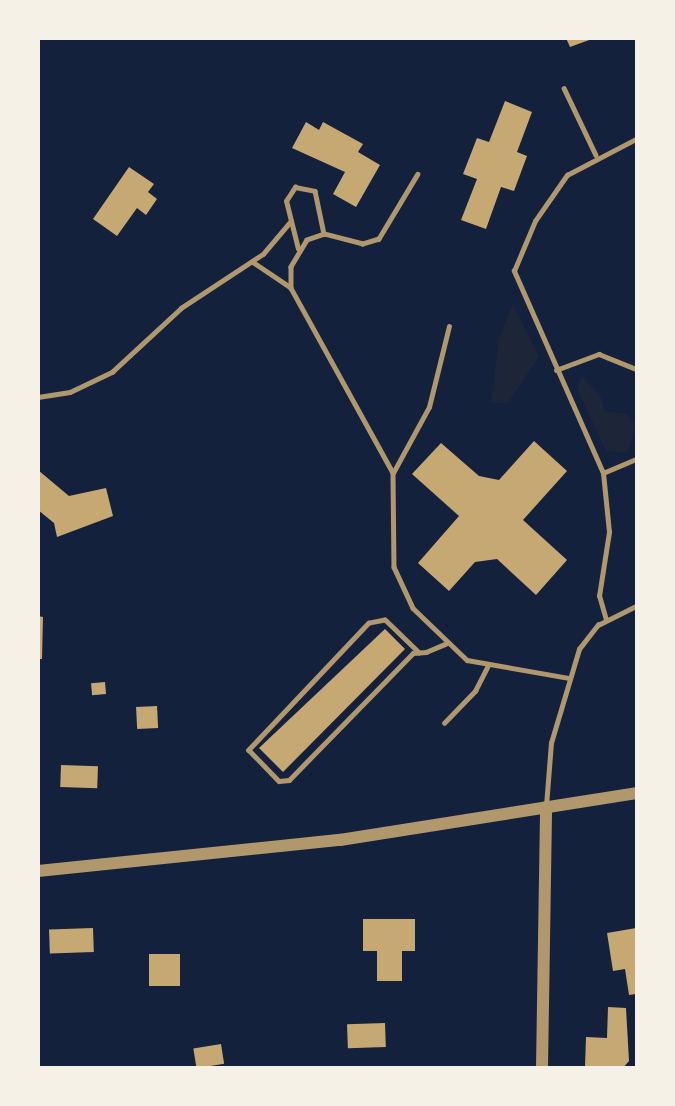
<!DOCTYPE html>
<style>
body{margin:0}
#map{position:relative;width:675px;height:1106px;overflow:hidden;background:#14213d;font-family:"Roboto Condensed",sans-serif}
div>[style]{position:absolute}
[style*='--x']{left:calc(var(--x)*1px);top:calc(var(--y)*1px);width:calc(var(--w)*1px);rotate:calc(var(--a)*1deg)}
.green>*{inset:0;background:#1d2539}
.building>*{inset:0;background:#c6a872;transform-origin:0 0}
.service>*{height:4.5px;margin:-2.25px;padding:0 2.25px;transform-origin:2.25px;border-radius:2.25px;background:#b1986c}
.tertiary>*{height:12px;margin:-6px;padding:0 6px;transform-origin:6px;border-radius:6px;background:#b1986c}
span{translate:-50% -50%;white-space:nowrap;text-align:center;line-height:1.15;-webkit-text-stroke:7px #f6f1e7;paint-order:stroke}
.frame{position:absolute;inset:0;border:40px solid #f6f1e7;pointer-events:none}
</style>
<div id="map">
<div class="green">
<div style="clip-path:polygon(513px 304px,539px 357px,508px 403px,491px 403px,499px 339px)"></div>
<div style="clip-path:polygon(582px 377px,600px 395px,605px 412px,625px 413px,636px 425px,627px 453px,606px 451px,577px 388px)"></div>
</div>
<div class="building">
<div style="clip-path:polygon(566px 38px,592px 38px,592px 39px,570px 47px)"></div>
<div style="clip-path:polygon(505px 101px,532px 112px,517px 152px,527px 156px,514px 191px,501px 187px,486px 229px,461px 220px,477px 179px,463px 174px,477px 138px,489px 142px)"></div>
<div style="clip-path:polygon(306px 122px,319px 130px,323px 122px,363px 144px,358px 152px,380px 165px,356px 207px,333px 194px,345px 172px,292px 148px)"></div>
<div style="clip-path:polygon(129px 167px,154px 184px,148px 192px,157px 199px,146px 215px,137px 208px,117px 236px,93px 219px)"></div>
<div style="clip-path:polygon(534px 441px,567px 471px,523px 520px,567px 560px,536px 595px,497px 559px,475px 562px,449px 591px,418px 563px,459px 516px,412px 474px,441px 443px,479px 476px,499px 480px)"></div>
<div style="clip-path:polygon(38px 470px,69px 496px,106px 488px,113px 516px,57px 537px,54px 523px,38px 510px)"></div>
<div style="clip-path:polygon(38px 616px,43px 617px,42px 659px,38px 659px)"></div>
<div style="clip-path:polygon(385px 629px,405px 649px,283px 772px,259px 748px)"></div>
<div style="left:105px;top:682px;width:12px;height:14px;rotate:85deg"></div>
<div style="left:157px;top:706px;width:22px;height:21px;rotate:87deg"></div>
<div style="left:61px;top:765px;width:37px;height:22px;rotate:2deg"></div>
<div style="clip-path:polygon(363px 919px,415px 919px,415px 951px,402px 951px,402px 981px,377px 981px,377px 951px,363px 951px)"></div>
<div style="left:93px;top:928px;width:24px;height:44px;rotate:88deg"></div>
<div style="clip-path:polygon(636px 928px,636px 994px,629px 995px,625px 969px,613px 971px,607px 933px)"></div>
<div style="left:149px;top:954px;width:31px;height:32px"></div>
<div style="clip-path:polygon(608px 1007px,626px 1008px,629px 1061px,623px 1068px,585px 1066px,586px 1037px,607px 1038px)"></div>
<div style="left:385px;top:1023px;width:24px;height:38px;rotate:88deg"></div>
<div style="left:221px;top:1044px;width:20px;height:28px;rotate:81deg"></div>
</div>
<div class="service">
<div style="--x:564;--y:88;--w:74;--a:64.5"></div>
<div style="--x:418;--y:174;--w:76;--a:121"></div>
<div style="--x:379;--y:239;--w:17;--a:163"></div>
<div style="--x:363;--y:244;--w:40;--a:-165.6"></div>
<div style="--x:324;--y:234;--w:18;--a:161"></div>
<div style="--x:307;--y:240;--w:31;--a:121"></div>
<div style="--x:291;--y:267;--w:21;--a:90"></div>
<div style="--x:291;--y:288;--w:211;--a:61.1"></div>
<div style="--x:393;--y:473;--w:94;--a:89.4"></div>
<div style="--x:394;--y:567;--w:45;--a:65.1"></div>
<div style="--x:413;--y:608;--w:75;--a:43.9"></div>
<div style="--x:467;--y:660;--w:104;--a:10"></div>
<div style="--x:298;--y:249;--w:49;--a:-104"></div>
<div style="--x:286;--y:201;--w:17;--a:-57"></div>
<div style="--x:295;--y:187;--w:20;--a:11"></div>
<div style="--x:315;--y:191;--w:44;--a:78.2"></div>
<div style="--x:253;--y:262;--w:45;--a:34"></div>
<div style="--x:556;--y:370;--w:46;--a:-20.4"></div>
<div style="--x:599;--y:354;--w:40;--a:22"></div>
<div style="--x:38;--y:397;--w:32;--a:-9"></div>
<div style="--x:70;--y:392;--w:47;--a:-25.5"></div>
<div style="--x:112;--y:372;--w:94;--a:-42.8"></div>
<div style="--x:181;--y:308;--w:98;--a:-33.4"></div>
<div style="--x:263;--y:254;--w:43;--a:-49.7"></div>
<div style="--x:393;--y:473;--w:75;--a:-61.4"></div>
<div style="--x:429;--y:407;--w:83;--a:-76.1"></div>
<div style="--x:603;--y:473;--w:36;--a:-23"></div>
<div style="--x:606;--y:620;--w:25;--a:-106"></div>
<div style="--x:599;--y:596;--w:65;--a:-81.1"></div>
<div style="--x:609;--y:532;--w:59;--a:-95.8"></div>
<div style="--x:603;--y:473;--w:221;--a:-113.8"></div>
<div style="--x:514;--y:271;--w:54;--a:-67.2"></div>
<div style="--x:535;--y:221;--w:56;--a:-55.2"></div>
<div style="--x:567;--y:175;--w:78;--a:-27.6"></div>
<div style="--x:419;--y:653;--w:47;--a:-135.9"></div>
<div style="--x:385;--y:620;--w:16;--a:169"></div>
<div style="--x:369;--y:623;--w:175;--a:133.4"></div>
<div style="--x:249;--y:750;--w:43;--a:45.9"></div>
<div style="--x:279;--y:781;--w:10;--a:-6"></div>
<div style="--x:289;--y:780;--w:177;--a:-45.7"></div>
<div style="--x:413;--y:653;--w:13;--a:-4"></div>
<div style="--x:426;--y:652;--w:21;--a:-23"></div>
<div style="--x:444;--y:723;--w:45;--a:-45.9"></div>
<div style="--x:475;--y:691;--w:27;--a:-63"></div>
<div style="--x:546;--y:806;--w:63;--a:-85.5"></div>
<div style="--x:551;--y:743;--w:98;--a:-73.4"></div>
<div style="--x:579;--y:649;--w:31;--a:-52"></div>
<div style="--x:598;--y:625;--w:42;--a:-26.6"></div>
</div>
<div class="tertiary">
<div style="--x:38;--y:871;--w:304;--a:-5.9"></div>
<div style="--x:340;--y:840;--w:300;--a:-9"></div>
<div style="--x:542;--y:1068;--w:261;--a:-89.1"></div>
</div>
<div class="frame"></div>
</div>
